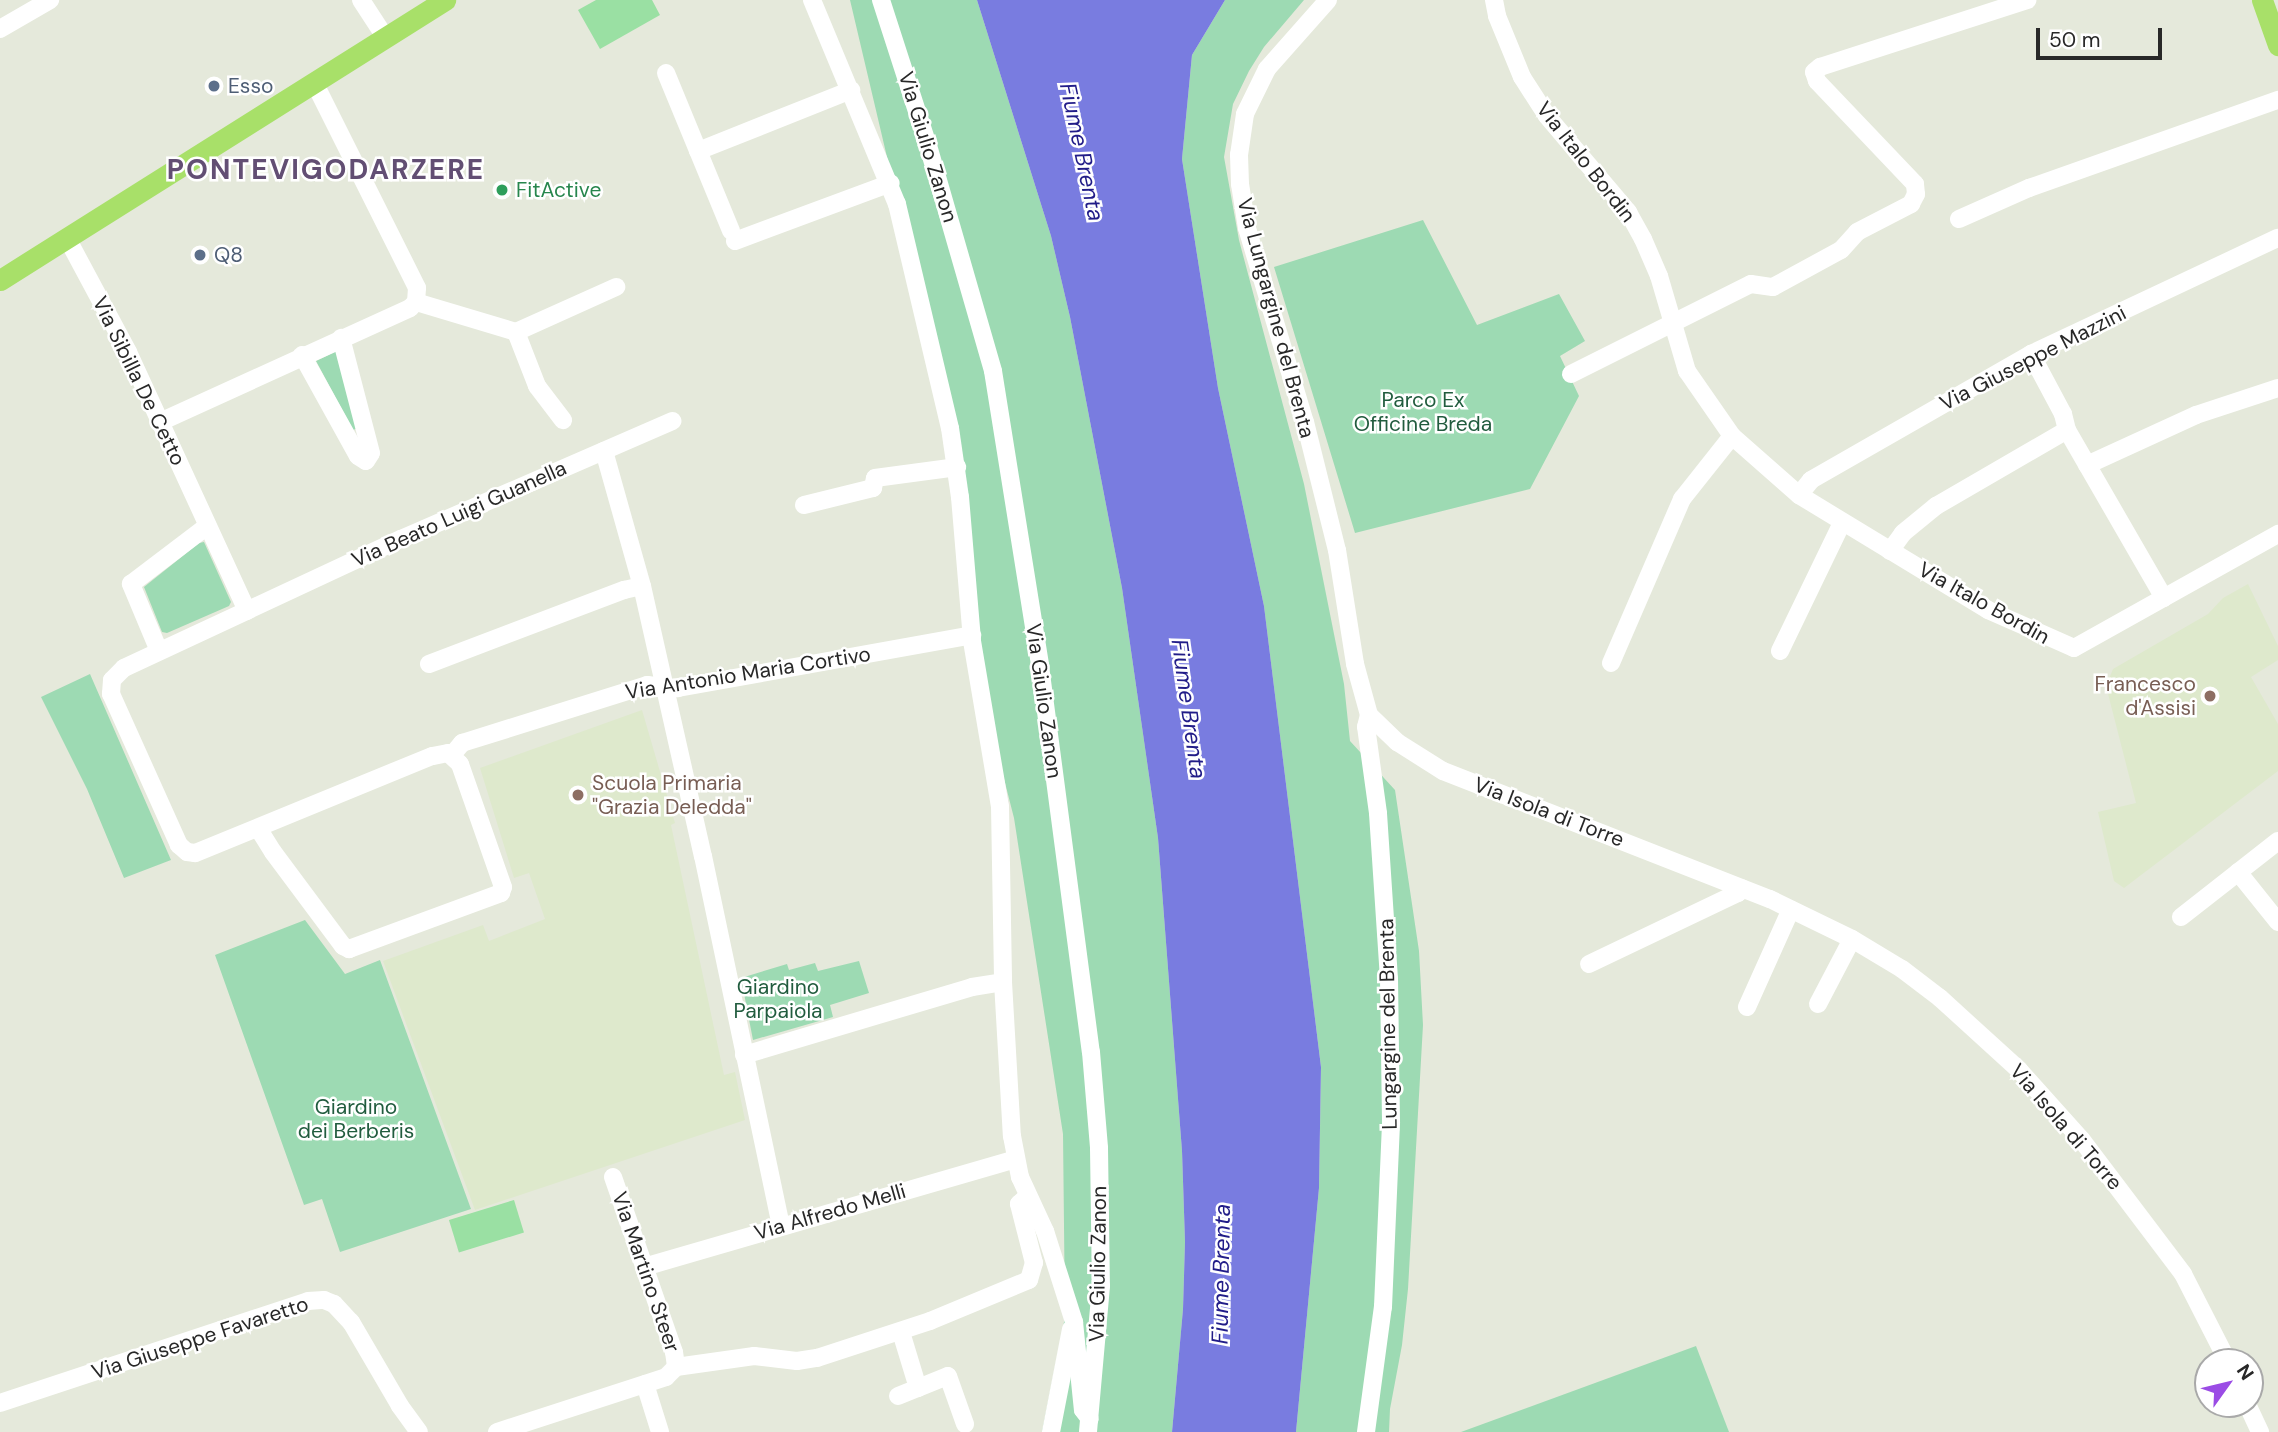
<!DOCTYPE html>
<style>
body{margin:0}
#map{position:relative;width:2278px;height:1432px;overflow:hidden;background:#e5e9db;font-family:"DM Sans",sans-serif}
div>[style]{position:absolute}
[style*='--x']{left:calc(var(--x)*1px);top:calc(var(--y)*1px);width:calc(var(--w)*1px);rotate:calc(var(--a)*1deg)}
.education>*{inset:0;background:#dee9cc}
.green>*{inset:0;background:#9ddab3}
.pitch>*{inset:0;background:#9ae0a3;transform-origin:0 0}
.water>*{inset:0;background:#797ce0}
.minor>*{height:18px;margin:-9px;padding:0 9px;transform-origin:9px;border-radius:9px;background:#fff}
.major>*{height:21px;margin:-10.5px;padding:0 10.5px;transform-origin:10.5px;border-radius:10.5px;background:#a8e069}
.dots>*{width:19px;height:19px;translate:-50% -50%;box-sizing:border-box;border:4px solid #fff;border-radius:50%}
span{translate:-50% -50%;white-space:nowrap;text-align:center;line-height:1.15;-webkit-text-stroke:5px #fff;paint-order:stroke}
.service-label{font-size:21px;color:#4e5e75}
.left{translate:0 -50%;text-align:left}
.street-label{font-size:21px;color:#282828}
.leisure-label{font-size:21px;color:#27864d}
.park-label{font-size:21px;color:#215c3e}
.education-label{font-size:21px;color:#785e54}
.right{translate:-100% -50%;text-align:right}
.water-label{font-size:23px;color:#211c88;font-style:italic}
.district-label{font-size:28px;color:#624e73;font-weight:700;letter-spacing:2px}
.north{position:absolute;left:2194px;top:1348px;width:70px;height:70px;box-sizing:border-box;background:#fff;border:2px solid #a9a9a9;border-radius:50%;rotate:56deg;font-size:19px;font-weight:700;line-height:28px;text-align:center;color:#282828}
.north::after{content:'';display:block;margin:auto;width:24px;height:32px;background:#9b4ce5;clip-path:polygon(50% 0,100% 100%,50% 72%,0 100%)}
.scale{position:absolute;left:2036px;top:28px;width:126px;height:32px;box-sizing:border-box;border:4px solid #282828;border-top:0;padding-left:9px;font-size:21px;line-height:24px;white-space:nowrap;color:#282828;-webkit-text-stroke:5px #fff;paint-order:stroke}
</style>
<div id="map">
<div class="education">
<div style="clip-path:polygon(2248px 584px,2278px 646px,2278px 660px,2251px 677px,2278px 724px,2278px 771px,2124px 888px,2114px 881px,2098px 812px,2136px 803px,2106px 686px,2113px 669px,2208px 614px,2223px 598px)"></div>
<div style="clip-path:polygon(642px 710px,675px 823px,671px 825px,724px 1075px,735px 1072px,745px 1120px,475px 1210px,383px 961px,483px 925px,489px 941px,545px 919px,529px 873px,514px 878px,480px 768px)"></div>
</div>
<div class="green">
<div style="clip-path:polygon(850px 0,977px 0,1051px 236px,1070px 317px,1122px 588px,1158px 838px,1182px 1151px,1185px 1242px,1183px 1309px,1172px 1432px,1042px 1432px,1065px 1317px,1063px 1134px,1014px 818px,990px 724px,960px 467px)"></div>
<div style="clip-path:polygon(1225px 0,1304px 0,1264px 47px,1249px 71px,1233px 104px,1224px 157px,1239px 240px,1304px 484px,1344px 684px,1350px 741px,1395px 790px,1419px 951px,1423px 1025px,1408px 1289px,1402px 1345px,1390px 1409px,1389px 1432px,1296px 1432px,1319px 1188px,1321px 1067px,1264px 606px,1218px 388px,1182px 159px,1192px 55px)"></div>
<div style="clip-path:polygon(1423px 220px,1477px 325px,1559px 294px,1585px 341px,1560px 356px,1579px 396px,1530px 489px,1355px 533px,1274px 267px)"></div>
<div style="clip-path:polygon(337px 351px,358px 428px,353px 430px,316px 361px)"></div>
<div style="clip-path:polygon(204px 542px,231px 602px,229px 606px,167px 633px,162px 632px,144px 587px,199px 543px)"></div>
<div style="clip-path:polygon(90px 674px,171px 860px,124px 878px,87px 789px,41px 697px)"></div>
<div style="clip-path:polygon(305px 920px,345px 974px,380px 960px,471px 1209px,340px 1252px,322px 1199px,304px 1205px,215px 955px)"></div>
<div style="clip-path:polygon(859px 961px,869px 993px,830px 1005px,833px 1017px,753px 1040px,741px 978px,787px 964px,789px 970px,815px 963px,818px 971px)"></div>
<div style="clip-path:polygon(1696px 1346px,1729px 1432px,1461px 1432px)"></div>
</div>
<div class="pitch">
<div style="clip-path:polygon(596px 0,652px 0,660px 15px,600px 49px,578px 10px)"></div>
<div style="left:514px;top:1200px;width:34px;height:68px;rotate:73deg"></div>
</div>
<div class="water">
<div style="clip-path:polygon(977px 0,1225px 0,1192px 55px,1182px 159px,1218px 388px,1264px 606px,1321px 1067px,1319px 1188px,1296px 1432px,1172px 1432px,1183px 1309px,1185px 1242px,1182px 1151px,1158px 838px,1122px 588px,1070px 317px,1051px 236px)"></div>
</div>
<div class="minor">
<div style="--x:361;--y:0;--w:44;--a:57"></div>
<div style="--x:812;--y:0;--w:221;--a:67.4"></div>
<div style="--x:897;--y:204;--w:230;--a:76.7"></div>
<div style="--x:950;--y:428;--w:70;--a:81.8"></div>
<div style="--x:960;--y:497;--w:144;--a:85.2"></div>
<div style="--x:972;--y:641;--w:167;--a:80.4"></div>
<div style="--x:1000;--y:806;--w:176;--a:89"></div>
<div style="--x:1003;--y:982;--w:154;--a:86.7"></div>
<div style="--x:1012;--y:1136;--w:42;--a:79"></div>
<div style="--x:1020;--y:1177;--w:60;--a:65.2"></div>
<div style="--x:1045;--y:1231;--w:96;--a:72.3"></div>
<div style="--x:1074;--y:1322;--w:88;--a:84.2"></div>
<div style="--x:1083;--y:1410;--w:11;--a:52"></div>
<div style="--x:881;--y:0;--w:149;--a:72.1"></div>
<div style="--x:927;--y:142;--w:238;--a:73.9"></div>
<div style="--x:993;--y:371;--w:299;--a:80.9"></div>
<div style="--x:1040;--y:666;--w:389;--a:82.5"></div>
<div style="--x:1091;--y:1052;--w:96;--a:85.2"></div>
<div style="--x:1099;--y:1148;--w:138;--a:89.2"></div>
<div style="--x:1101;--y:1286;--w:147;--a:95.1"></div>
<div style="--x:1328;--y:0;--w:92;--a:131.5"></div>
<div style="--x:1267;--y:69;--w:50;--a:116.1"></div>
<div style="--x:1245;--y:114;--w:41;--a:98.3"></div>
<div style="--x:1239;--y:155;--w:29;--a:88"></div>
<div style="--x:1240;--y:184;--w:45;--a:81"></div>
<div style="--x:1247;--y:228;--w:202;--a:73.4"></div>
<div style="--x:1305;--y:422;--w:132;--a:76"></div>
<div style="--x:1337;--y:550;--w:115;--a:81"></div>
<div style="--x:1355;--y:664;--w:53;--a:74.6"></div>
<div style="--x:1369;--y:715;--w:39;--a:44"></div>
<div style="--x:1397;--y:742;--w:54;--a:32.2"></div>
<div style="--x:1443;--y:771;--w:351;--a:21.4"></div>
<div style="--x:1770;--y:899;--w:91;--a:26"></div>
<div style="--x:1852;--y:939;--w:58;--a:31"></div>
<div style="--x:1902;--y:969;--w:48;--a:37.3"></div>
<div style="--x:1940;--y:998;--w:107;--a:42.3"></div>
<div style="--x:2019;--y:1070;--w:93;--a:48.1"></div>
<div style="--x:2081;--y:1139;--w:169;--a:52.9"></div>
<div style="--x:2183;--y:1274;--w:99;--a:62.9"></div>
<div style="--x:1494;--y:0;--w:16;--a:79"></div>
<div style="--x:1497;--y:16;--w:66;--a:67.7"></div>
<div style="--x:1522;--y:77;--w:46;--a:57.3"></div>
<div style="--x:1547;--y:116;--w:126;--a:49.8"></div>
<div style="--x:1628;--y:212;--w:31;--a:61"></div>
<div style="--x:1643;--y:239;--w:40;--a:66.6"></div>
<div style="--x:1659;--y:276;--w:99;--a:73.6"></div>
<div style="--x:1687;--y:371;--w:79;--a:55.3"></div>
<div style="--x:1732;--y:436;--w:89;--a:41.4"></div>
<div style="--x:1799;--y:495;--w:221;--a:31.3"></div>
<div style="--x:1988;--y:610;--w:94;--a:23.8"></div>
<div style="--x:2074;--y:648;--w:234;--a:-29.2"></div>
<div style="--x:0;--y:29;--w:58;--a:-30.1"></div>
<div style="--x:666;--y:73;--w:171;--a:67.6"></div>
<div style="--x:314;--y:82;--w:230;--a:63.4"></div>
<div style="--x:417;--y:288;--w:14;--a:94"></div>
<div style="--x:698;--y:151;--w:165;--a:-21.7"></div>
<div style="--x:1959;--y:219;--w:77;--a:-23.9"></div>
<div style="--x:2029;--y:188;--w:264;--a:-19.5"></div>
<div style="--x:67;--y:238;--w:129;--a:61.8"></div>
<div style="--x:128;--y:352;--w:285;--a:65.3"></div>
<div style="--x:735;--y:241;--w:166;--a:-20.4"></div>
<div style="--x:416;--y:302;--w:104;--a:16.7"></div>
<div style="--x:516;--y:332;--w:110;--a:-24.2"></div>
<div style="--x:516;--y:332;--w:58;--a:68.7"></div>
<div style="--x:537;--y:386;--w:43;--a:52.6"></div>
<div style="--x:2031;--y:354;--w:68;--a:61.9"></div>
<div style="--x:2063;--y:414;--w:16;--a:76"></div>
<div style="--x:2067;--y:430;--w:194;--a:60"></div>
<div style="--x:302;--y:355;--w:115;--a:61"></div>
<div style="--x:358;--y:456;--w:9;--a:32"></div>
<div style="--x:366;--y:461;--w:9;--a:-58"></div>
<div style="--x:371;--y:453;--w:119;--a:-104.6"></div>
<div style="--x:1571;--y:374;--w:201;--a:-26.6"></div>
<div style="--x:1751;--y:284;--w:22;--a:8"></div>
<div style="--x:1773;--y:287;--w:77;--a:-28.6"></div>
<div style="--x:1841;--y:250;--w:24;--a:-48"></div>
<div style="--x:1857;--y:232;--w:61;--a:-27.4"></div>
<div style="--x:1911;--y:204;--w:11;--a:-63"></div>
<div style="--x:1916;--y:194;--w:10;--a:-96"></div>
<div style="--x:1915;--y:184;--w:142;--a:-133.6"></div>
<div style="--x:1817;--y:81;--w:9;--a:-108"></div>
<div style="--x:1814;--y:72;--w:8;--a:-40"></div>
<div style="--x:1820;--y:67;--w:218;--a:-17.9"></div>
<div style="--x:160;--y:422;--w:275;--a:-24.5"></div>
<div style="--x:410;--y:308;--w:8;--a:-45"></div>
<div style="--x:604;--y:451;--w:140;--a:74.3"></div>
<div style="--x:642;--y:586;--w:277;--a:77.3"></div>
<div style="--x:703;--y:856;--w:378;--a:78.1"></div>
<div style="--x:2087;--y:465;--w:120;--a:-24.6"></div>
<div style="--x:2196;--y:415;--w:86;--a:-18.2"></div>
<div style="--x:1799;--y:495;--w:19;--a:-51"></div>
<div style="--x:1811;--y:480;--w:254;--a:-29.8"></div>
<div style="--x:2031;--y:354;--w:273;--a:-25.2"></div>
<div style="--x:804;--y:505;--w:71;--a:-13.8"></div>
<div style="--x:873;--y:488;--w:10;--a:-79"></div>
<div style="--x:875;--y:478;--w:83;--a:-7.6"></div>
<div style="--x:1890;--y:551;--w:22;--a:-54"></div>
<div style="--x:1903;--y:533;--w:43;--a:-39.3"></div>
<div style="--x:1936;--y:506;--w:151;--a:-30.1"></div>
<div style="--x:159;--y:651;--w:73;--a:-112.7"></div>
<div style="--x:131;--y:584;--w:96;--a:-37.3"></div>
<div style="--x:1780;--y:651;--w:142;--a:-64.2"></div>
<div style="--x:1611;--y:663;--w:179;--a:-66.6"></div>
<div style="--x:1682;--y:499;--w:80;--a:-51.6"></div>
<div style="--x:429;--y:664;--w:209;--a:-20.8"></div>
<div style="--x:624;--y:590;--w:18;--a:-13"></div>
<div style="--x:452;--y:755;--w:16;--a:-50"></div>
<div style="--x:462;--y:743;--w:194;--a:-17.4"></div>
<div style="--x:647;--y:685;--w:31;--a:6"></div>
<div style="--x:678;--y:688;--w:299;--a:-10.2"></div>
<div style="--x:258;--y:828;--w:28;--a:58"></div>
<div style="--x:273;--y:852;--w:117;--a:53.3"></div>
<div style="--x:343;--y:946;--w:7;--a:27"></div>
<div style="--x:349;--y:949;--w:162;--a:-20.2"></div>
<div style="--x:501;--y:893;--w:6;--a:-72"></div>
<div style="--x:503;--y:887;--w:130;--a:-109.3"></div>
<div style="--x:460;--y:764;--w:16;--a:-137"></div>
<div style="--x:448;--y:753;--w:16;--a:169"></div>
<div style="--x:432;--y:756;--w:256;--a:157.7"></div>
<div style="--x:195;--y:853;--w:8;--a:-173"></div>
<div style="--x:187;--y:852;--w:11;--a:-139"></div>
<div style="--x:179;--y:845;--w:166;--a:-114.2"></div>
<div style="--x:111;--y:694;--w:14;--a:-86"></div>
<div style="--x:112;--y:680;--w:17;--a:-45"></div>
<div style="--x:124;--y:668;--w:306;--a:-25"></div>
<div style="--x:401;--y:539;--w:296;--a:-23.5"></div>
<div style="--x:2238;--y:872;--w:64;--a:51.3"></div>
<div style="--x:2181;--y:917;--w:123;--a:-38.1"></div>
<div style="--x:1589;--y:964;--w:165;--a:-25.5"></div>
<div style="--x:1738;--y:893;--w:6;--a:-51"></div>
<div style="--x:1818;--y:1004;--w:73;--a:-62.4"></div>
<div style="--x:1747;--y:1007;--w:107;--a:-65.8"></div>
<div style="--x:744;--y:1055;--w:238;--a:-16.6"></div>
<div style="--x:972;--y:987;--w:31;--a:-9"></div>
<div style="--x:613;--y:1177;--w:185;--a:70.8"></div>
<div style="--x:674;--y:1352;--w:15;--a:82"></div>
<div style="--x:644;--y:1267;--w:386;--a:-16.2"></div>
<div style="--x:676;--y:1367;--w:79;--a:-8"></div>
<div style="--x:754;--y:1356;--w:43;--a:6.6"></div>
<div style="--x:797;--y:1361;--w:20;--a:-9"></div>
<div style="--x:817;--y:1358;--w:119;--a:-18.1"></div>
<div style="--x:930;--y:1321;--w:107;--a:-22.5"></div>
<div style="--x:1029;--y:1280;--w:18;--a:-74"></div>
<div style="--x:1034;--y:1263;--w:61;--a:-104.3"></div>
<div style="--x:1019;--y:1204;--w:12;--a:-42"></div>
<div style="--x:645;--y:1384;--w:50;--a:72.6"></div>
<div style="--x:918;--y:1388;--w:32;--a:-22"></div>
<div style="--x:948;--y:1376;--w:51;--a:70.5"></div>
<div style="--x:898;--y:1396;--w:22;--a:-22"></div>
<div style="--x:918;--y:1388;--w:59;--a:-106.9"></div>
<div style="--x:0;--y:1403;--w:324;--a:-18.3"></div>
<div style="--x:308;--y:1301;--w:16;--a:-4"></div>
<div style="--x:324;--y:1300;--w:11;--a:22"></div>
<div style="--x:334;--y:1304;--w:25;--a:47"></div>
<div style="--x:351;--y:1322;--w:97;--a:59.7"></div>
<div style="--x:400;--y:1406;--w:32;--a:54"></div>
<div style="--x:2247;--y:1404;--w:31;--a:65"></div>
<div style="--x:497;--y:1432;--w:178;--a:-18"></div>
<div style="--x:666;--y:1377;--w:14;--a:-45"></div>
<div style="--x:1051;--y:1432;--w:105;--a:-79"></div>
<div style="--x:1366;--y:1432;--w:126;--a:-82.3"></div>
<div style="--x:1383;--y:1307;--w:185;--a:-87.5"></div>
<div style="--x:1391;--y:1122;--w:143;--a:-90.8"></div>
<div style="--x:1389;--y:979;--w:166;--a:-93.8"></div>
<div style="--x:1378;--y:813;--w:87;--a:-97.9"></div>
<div style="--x:1366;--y:727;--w:12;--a:-76"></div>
</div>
<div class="major">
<div style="--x:2262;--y:0;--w:48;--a:70.4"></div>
<div style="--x:0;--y:280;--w:526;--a:-32.18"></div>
</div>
<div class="dots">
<div style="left:214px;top:86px;background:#5c6f8a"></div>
<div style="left:502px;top:190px;background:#2e9e5b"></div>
<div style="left:200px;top:255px;background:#5c6f8a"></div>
<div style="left:2210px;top:696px;background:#8d6e63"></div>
<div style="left:578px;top:795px;background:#8d6e63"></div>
</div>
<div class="service-label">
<span class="left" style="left:228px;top:86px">Esso</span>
<span class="left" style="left:214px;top:255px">Q8</span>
</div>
<div class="street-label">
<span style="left:928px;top:147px;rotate:73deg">Via Giulio Zanon</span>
<span style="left:1586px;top:162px;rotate:52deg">Via Italo Bordin</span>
<span style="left:1276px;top:318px;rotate:75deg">Via Lungargine del Brenta</span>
<span style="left:2033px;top:358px;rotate:-27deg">Via Giuseppe Mazzini</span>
<span style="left:139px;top:381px;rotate:64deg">Via Sibilla De Cetto</span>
<span style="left:459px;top:514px;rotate:-24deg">Via Beato Luigi Guanella</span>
<span style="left:1984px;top:603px;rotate:29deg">Via Italo Bordin</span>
<span style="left:748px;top:673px;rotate:-9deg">Via Antonio Maria Cortivo</span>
<span style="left:1044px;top:701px;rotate:82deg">Via Giulio Zanon</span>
<span style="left:1549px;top:812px;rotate:21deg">Via Isola di Torre</span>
<span style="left:1388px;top:1024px;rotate:-91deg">Lungargine del Brenta</span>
<span style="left:2066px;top:1127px;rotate:49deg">Via Isola di Torre</span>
<span style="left:830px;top:1212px;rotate:-16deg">Via Alfredo Melli</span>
<span style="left:1098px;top:1264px;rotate:-89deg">Via Giulio Zanon</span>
<span style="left:646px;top:1272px;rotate:71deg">Via Martino Steer</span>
<span style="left:200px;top:1338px;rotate:-18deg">Via Giuseppe Favaretto</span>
</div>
<div class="leisure-label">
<span class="left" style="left:516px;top:190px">FitActive</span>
</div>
<div class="park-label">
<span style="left:1423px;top:412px">Parco Ex<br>Officine Breda</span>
<span style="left:778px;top:999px">Giardino<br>Parpaiola</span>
<span style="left:356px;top:1119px">Giardino<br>dei Berberis</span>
</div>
<div class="education-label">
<span class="right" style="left:2196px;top:696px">Francesco<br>d'Assisi</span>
<span class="left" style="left:592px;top:795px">Scuola Primaria<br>"Grazia Deledda"</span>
</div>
<div class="water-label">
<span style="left:1082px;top:152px;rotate:78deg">Fiume Brenta</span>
<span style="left:1189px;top:709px;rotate:82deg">Fiume Brenta</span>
<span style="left:1221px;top:1274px;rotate:-89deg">Fiume Brenta</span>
</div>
<div class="district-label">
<span style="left:326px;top:170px">PONTEVIGODARZERE</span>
</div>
<div class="north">N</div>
<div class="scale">50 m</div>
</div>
